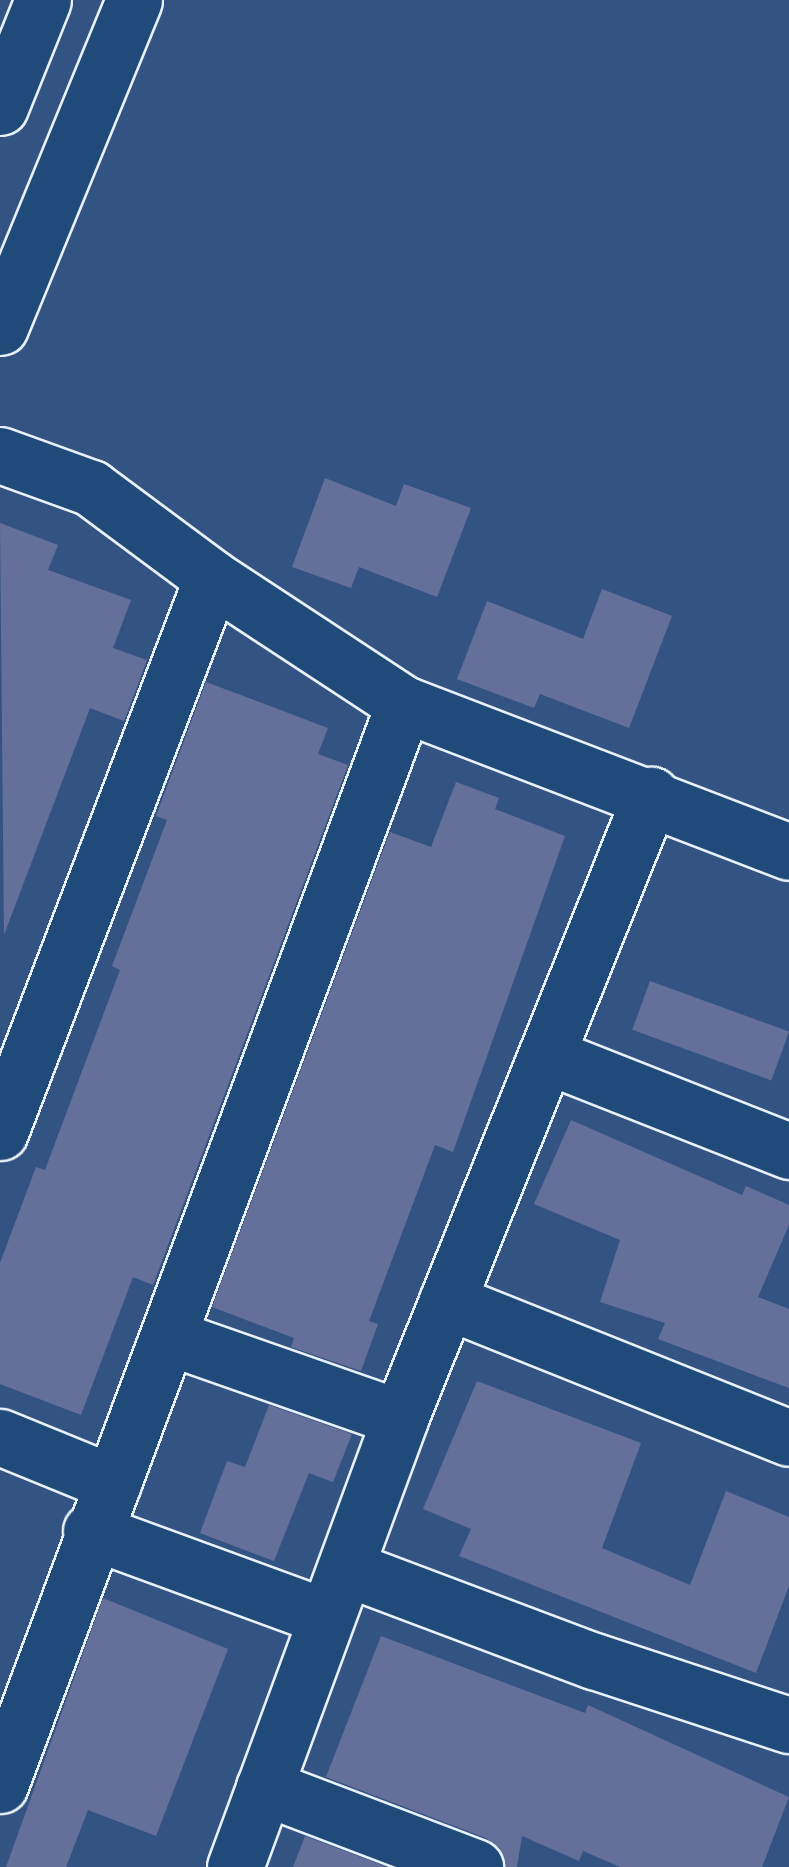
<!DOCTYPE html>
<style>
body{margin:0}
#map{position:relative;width:789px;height:1867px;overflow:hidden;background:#335483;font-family:"Comic Neue",sans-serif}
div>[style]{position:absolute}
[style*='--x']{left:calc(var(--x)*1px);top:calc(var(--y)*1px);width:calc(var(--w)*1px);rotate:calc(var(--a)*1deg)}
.building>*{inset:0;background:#65709a;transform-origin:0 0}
.roads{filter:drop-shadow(2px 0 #e8f1f8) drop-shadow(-2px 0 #e8f1f8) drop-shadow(0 2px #e8f1f8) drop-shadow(0 -2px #e8f1f8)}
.street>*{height:55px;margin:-27.5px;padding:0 27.5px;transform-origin:27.5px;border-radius:27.5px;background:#1f4a7a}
span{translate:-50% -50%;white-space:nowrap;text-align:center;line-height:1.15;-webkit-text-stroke:9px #1f4a7a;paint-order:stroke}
</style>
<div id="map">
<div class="building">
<div style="clip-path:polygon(325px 478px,396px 506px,404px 484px,471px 508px,437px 597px,359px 567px,351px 588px,292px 567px)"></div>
<div style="clip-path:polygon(0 523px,58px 545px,48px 570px,131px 600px,113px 648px,147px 660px,124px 721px,90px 708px,4px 935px)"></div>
<div style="clip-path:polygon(602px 589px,672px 616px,629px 728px,540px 694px,534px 708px,457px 679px,487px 601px,583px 639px)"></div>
<div style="clip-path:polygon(206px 682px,328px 728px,318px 754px,348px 765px,153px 1285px,133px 1277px,81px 1415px,0 1384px,0 1263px,36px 1167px,45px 1170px,120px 970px,112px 966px,167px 820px,156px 816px)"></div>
<div style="clip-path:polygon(456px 782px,499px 798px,495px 809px,565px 836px,453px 1152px,435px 1145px,369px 1321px,378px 1324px,361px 1371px,291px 1347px,294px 1338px,212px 1307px,390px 832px,431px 847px)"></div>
<div style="left:650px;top:981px;width:148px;height:52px;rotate:20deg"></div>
<div style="clip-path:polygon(571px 1120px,742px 1195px,746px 1186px,789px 1205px,789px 1225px,758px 1297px,789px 1309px,789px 1388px,658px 1339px,665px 1323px,600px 1302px,620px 1240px,534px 1204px)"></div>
<div style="clip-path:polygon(477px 1381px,641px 1443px,602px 1548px,690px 1585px,726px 1491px,789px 1517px,789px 1586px,756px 1673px,459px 1556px,471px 1529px,423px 1509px)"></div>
<div style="clip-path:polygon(269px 1405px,352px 1434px,333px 1482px,309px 1473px,274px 1561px,200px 1533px,227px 1461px,245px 1467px)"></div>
<div style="clip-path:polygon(103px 1598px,228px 1649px,156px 1836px,88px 1810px,66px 1867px,6px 1867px)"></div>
<div style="clip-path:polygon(381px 1636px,585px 1713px,588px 1705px,789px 1797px,762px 1867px,620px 1867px,583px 1851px,579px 1861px,522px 1836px,517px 1867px,505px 1867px,500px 1848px,486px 1838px,326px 1777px)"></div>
<div style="clip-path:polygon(305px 1836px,387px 1867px,293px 1867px)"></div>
</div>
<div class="roads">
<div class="street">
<div style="--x:0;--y:107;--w:115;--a:-68.1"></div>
<div style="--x:0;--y:327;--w:353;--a:-67.7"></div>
<div style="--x:0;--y:455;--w:97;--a:19.9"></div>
<div style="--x:91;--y:488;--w:151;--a:36.6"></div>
<div style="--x:212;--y:578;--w:230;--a:33.3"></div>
<div style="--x:404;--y:704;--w:412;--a:21"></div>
<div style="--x:548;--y:1056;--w:259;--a:21.5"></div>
<div style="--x:0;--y:1132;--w:593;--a:-69.06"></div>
<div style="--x:447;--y:1301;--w:368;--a:21.8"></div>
<div style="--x:169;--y:1337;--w:245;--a:19.3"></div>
<div style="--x:0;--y:1437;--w:122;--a:22.2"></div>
<div style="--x:91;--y:1531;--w:250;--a:20.1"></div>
<div style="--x:346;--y:1568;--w:265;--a:20.6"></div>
<div style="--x:594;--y:1661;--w:205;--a:18.2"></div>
<div style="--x:0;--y:1785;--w:1154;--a:-69.51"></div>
<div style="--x:264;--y:1787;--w:226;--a:20.8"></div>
<div style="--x:235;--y:1867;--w:478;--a:-69.8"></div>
<div style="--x:400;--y:1418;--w:672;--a:-68.06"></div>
</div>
</div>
</div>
